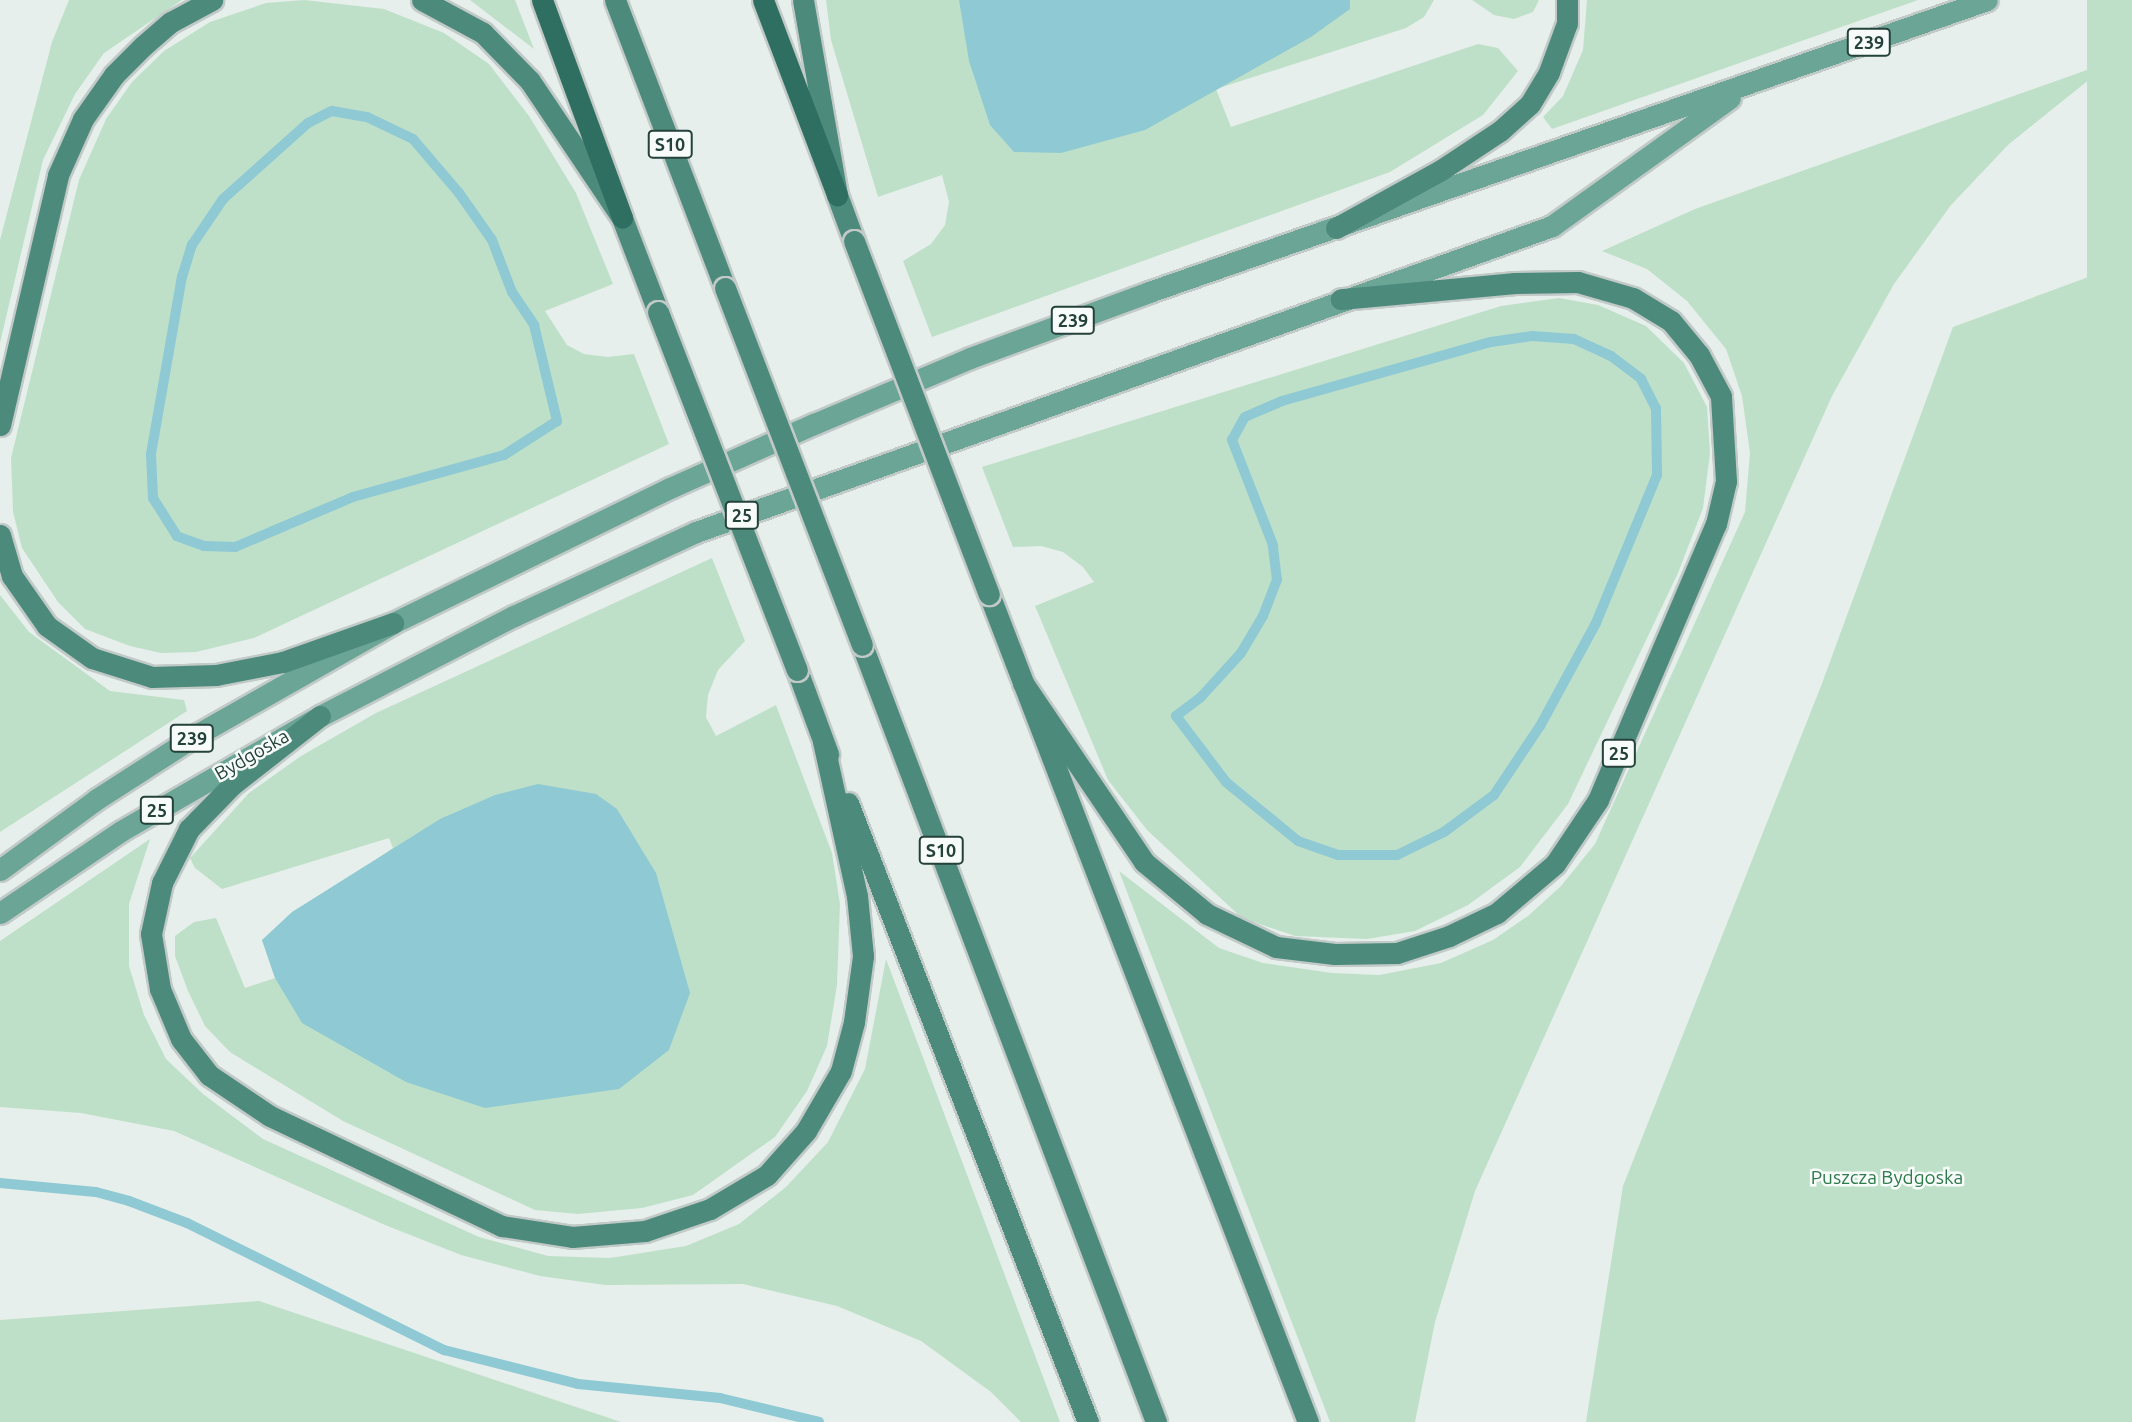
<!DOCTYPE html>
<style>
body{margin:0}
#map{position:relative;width:2132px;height:1422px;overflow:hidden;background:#e6efeb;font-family:Ubuntu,sans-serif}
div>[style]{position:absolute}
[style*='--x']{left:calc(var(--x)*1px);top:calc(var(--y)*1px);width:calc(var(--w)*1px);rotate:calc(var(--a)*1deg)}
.green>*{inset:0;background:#bfe0c8;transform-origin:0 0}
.water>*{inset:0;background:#8ec9d4}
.stream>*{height:10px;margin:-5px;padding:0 5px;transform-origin:5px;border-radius:5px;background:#8ec9d4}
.roads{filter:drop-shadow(2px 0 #c2cac8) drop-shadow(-2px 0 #c2cac8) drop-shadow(0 2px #c2cac8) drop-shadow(0 -2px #c2cac8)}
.primary>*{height:21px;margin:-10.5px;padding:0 10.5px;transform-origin:10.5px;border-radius:10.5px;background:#6aa596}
.trunk>*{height:21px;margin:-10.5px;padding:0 10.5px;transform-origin:10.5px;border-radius:10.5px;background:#4c8a7c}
.motorway>*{height:21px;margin:-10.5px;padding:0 10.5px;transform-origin:10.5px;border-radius:10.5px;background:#2f6f62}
.bridges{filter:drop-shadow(2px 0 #c2cac8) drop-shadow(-2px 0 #c2cac8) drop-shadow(0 2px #c2cac8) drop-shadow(0 -2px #c2cac8)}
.trunk-bridge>*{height:21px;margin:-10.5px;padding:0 10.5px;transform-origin:10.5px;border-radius:10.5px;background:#4c8a7c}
span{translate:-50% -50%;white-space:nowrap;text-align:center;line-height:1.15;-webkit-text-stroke:5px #f7fbf9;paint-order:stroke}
.shield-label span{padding:2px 5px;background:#f7fbf9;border:2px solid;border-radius:5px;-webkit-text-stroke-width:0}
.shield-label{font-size:18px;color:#24423a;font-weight:700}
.street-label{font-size:19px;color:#24423a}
.park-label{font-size:19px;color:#2d7a4b}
</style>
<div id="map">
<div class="green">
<div style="clip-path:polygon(69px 0,182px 0,104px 53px,75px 94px,43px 160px,0 343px,0 240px,52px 42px)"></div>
<div style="clip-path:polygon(304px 0,384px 9px,444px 33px,489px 64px,529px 116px,576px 193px,613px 284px,545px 311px,567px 345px,584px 354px,608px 357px,634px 354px,669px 444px,254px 638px,196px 652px,161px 653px,130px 646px,85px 629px,58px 602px,22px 548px,13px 512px,11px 458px,79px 180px,106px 119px,132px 82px,164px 51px,210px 22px,266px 3px)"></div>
<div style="clip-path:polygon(470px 0,515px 0,534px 49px)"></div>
<div style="clip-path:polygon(826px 0,1434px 0,1424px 17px,1406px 28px,1216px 89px,1231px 127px,1478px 44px,1498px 48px,1518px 71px,1483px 115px,1390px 172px,932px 337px,903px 261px,931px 244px,945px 225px,949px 202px,942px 175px,878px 197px,831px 40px)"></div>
<div style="clip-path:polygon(1472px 0,1539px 0,1533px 12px,1514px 19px,1494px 15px)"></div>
<div style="clip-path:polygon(1587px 0,1918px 0,1552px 129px,1543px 117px,1563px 96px,1583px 50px)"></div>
<div style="left:2087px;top:0;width:45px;height:423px"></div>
<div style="clip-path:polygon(2087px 70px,2090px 79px,2009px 144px,1951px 205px,1894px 284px,1832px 396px,1475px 1191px,1435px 1322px,1415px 1422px,1330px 1422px,1119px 871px,1219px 948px,1263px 963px,1332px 973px,1379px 975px,1441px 963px,1493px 940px,1528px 916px,1561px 886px,1595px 844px,1745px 512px,1750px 453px,1742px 396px,1726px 349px,1687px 301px,1647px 269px,1602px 251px,1695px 209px)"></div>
<div style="clip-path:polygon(2132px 261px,2132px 1422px,1586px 1422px,1623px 1186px,1821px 686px,1953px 327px)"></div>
<div style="clip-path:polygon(1559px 298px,1598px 305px,1646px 326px,1684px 363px,1707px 407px,1710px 453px,1703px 508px,1678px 573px,1568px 804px,1520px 867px,1468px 905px,1415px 931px,1367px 939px,1295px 936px,1242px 918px,1147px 830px,1108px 780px,1035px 606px,1094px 582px,1083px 567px,1063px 552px,1041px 546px,1013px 547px,982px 467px,1501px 306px)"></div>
<div style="clip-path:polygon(712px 558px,745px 641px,718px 670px,708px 695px,706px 717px,716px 736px,776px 705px,832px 853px,840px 904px,837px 985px,827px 1046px,807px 1091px,775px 1137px,693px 1195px,642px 1208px,578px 1214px,535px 1210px,343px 1121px,230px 1052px,205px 1026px,188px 991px,175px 956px,175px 936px,194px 922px,216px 918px,245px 988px,275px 978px,262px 940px,393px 848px,389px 838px,222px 889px,195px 868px,190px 858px,249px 793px,301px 756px,376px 713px)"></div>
<div style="clip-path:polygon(0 595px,29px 632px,110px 691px,184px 700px,187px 711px,0 832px)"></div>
<div style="clip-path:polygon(150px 839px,129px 904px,129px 966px,144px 1015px,166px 1059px,203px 1094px,263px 1139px,479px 1237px,548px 1256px,610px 1258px,686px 1246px,739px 1224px,786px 1187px,828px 1142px,865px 1069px,886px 959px,1060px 1422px,1021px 1422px,991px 1392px,921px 1341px,837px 1306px,743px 1284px,605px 1285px,540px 1276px,461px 1255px,385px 1225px,174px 1131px,81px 1113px,0 1107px,0 941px)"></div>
<div style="clip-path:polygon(259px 1301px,621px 1422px,0 1422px,0 1320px)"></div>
</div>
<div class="water">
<div style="clip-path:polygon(959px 0,1350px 0,1350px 9px,1311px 37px,1145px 130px,1061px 153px,1014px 152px,990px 125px,969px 61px)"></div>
<div style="clip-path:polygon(538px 784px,596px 794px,617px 809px,656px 873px,690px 993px,669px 1050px,619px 1089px,485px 1108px,406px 1082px,302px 1023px,275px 978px,262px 940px,292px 912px,440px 819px,495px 795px)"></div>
</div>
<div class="stream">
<div style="--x:332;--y:111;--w:36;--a:10"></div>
<div style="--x:367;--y:117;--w:51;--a:25.6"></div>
<div style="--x:413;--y:139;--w:71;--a:49.6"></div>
<div style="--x:459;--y:193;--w:57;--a:54.9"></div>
<div style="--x:492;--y:240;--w:56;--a:69"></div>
<div style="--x:512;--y:292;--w:40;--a:56"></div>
<div style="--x:534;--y:325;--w:99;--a:76.5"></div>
<div style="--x:557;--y:421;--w:63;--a:147.3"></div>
<div style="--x:504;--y:455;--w:157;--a:164.5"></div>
<div style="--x:353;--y:497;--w:128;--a:157"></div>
<div style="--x:235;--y:547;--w:31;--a:-178"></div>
<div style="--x:204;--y:546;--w:29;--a:-160"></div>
<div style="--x:177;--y:536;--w:45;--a:-122.3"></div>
<div style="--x:153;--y:498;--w:44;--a:-92.6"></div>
<div style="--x:151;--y:454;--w:180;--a:-80.1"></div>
<div style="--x:182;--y:277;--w:34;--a:-73"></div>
<div style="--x:192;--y:245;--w:55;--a:-56"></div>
<div style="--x:223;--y:199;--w:114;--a:-41.8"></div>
<div style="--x:308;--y:123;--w:27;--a:-27"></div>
<div style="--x:1532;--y:336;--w:42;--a:4.1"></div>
<div style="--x:1574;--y:339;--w:41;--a:24.7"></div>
<div style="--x:1611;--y:356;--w:38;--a:37"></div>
<div style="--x:1641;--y:379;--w:33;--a:63"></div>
<div style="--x:1656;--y:408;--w:67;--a:89.1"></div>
<div style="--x:1657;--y:475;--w:160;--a:112.4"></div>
<div style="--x:1596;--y:623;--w:117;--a:118.5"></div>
<div style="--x:1540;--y:726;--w:83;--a:123.7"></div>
<div style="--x:1494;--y:795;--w:62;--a:143.5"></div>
<div style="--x:1444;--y:832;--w:52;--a:153.9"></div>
<div style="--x:1397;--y:855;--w:59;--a:180"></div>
<div style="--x:1338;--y:855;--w:42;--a:-160.7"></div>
<div style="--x:1298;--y:841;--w:93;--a:-140.7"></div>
<div style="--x:1226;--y:782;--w:83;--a:-127.1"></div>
<div style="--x:1176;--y:716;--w:31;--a:-37"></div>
<div style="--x:1201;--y:697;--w:59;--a:-47.7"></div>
<div style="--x:1241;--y:653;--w:43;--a:-59.3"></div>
<div style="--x:1263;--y:616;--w:39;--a:-69"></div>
<div style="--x:1277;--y:580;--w:35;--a:-97"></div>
<div style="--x:1273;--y:545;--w:113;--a:-111.3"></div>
<div style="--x:1232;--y:440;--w:26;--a:-61"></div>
<div style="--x:1245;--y:417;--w:40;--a:-23.4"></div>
<div style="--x:1282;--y:401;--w:217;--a:-15.8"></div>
<div style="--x:1491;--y:342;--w:41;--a:-8.3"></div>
<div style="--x:0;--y:1183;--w:96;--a:5.4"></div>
<div style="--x:96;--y:1192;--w:34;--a:15"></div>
<div style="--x:129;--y:1201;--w:62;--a:20.8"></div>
<div style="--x:187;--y:1223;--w:287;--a:26.3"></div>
<div style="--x:444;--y:1350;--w:138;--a:14.2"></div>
<div style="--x:578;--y:1384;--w:143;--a:5.6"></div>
<div style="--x:720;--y:1398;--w:102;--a:13.6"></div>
</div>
<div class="roads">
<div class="primary">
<div style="--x:0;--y:870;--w:120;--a:-36.2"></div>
<div style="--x:97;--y:799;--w:120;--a:-32.8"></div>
<div style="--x:198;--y:734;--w:224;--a:-29.6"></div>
<div style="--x:393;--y:623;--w:308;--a:-26"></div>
<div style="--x:670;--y:488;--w:158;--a:-24"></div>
<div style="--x:814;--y:424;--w:169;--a:-22.9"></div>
<div style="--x:970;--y:358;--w:191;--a:-20.2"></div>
<div style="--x:1149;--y:292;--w:887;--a:-19.21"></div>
<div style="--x:0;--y:913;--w:146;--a:-34.1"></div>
<div style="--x:121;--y:831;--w:230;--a:-30"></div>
<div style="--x:320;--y:716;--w:218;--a:-27.3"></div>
<div style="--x:514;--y:616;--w:200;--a:-24.8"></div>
<div style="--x:696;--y:532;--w:909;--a:-19.67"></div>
<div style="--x:1552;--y:226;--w:219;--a:-35.7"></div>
</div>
<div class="trunk">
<div style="--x:422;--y:0;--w:69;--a:28.4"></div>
<div style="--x:483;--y:33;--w:67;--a:45.6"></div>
<div style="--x:530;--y:81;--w:165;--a:56.1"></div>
<div style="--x:622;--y:218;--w:101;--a:69"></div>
<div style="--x:615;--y:0;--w:308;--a:69.1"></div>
<div style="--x:803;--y:0;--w:198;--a:80.1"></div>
<div style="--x:837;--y:195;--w:49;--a:69.7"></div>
<div style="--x:1336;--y:228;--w:120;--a:-28.9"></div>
<div style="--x:1441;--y:170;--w:71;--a:-33.5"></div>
<div style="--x:1500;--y:131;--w:40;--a:-42"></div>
<div style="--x:1530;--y:104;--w:37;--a:-59"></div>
<div style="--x:1549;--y:72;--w:52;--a:-69.8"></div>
<div style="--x:1567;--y:23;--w:23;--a:-90"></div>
<div style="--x:0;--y:425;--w:257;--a:-76.9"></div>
<div style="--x:58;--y:175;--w:61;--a:-65.9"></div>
<div style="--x:83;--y:119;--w:54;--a:-54.8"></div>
<div style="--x:114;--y:75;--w:41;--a:-45"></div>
<div style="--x:143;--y:46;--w:37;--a:-41"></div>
<div style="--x:171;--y:22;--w:47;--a:-28.2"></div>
<div style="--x:0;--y:535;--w:43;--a:73.7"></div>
<div style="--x:12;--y:576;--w:61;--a:55"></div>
<div style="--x:47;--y:626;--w:55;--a:35.4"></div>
<div style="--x:92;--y:658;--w:63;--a:17.6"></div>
<div style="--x:152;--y:677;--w:64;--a:-1.8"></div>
<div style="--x:216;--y:675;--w:68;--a:-11"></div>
<div style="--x:283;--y:662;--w:117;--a:-19.5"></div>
<div style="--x:989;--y:594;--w:887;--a:68.93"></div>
<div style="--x:862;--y:645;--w:831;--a:69.27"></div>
<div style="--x:797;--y:670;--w:90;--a:69.7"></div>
<div style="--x:1023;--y:683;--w:216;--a:55.9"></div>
<div style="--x:1144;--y:862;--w:82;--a:39.5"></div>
<div style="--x:1207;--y:914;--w:76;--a:25.6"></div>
<div style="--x:1276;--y:947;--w:59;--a:6.8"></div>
<div style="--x:1335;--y:954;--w:62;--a:-0.9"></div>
<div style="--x:1397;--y:953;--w:55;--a:-18.1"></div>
<div style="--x:1449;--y:936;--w:53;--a:-25.6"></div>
<div style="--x:1497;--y:913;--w:76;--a:-40.2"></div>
<div style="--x:1555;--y:864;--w:77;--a:-56.1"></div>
<div style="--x:1598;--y:800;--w:300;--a:-66.9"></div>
<div style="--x:1716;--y:524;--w:44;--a:-76.9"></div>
<div style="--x:1726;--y:481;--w:85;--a:-93.4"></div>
<div style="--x:1721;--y:396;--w:47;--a:-118.2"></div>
<div style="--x:1699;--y:355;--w:44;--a:-129.5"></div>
<div style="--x:1671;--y:321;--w:44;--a:-148.8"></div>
<div style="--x:1633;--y:298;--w:57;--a:-163.8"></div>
<div style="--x:1578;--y:282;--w:63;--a:179.1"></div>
<div style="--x:1515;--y:283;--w:175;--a:174.7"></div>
<div style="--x:320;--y:716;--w:112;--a:141.9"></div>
<div style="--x:232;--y:785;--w:62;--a:134.3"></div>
<div style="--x:189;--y:829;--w:60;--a:116.6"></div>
<div style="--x:162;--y:883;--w:52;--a:102.2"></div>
<div style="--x:151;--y:934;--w:56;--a:80.7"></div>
<div style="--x:160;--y:989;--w:54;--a:67.2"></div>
<div style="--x:181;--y:1039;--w:46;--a:52.1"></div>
<div style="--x:209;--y:1075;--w:73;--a:33.9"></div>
<div style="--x:270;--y:1116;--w:257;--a:25.4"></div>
<div style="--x:502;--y:1226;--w:71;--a:8.9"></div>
<div style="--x:572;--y:1237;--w:73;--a:-4.7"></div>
<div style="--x:645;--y:1231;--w:69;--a:-18.7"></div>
<div style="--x:710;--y:1209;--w:66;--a:-30.8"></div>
<div style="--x:767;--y:1175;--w:59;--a:-48.4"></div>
<div style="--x:806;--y:1131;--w:69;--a:-59.7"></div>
<div style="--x:841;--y:1071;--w:51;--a:-75.1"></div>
<div style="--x:854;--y:1022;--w:67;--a:-82.2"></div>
<div style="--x:863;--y:956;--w:60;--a:-95.7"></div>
<div style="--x:857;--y:896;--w:159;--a:-102.4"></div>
<div style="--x:848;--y:803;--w:664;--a:68.81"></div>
</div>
<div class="motorway">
<div style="--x:542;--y:0;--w:232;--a:69.8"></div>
<div style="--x:763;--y:0;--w:209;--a:69.2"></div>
</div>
</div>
<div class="bridges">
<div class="trunk-bridge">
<div style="--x:854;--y:241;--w:378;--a:69.1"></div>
<div style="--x:725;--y:288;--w:382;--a:69"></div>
<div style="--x:658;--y:312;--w:384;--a:68.8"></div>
</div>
</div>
<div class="shield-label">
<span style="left:1869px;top:42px">239</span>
<span style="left:670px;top:144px">S10</span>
<span style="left:1073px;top:320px">239</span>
<span style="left:742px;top:515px">25</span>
<span style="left:192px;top:738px">239</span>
<span style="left:1619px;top:753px">25</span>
<span style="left:157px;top:810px">25</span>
<span style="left:941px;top:850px">S10</span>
</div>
<div class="street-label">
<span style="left:252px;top:755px;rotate:-30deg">Bydgoska</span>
</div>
<div class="park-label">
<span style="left:1887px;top:1178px">Puszcza Bydgoska</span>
</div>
</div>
